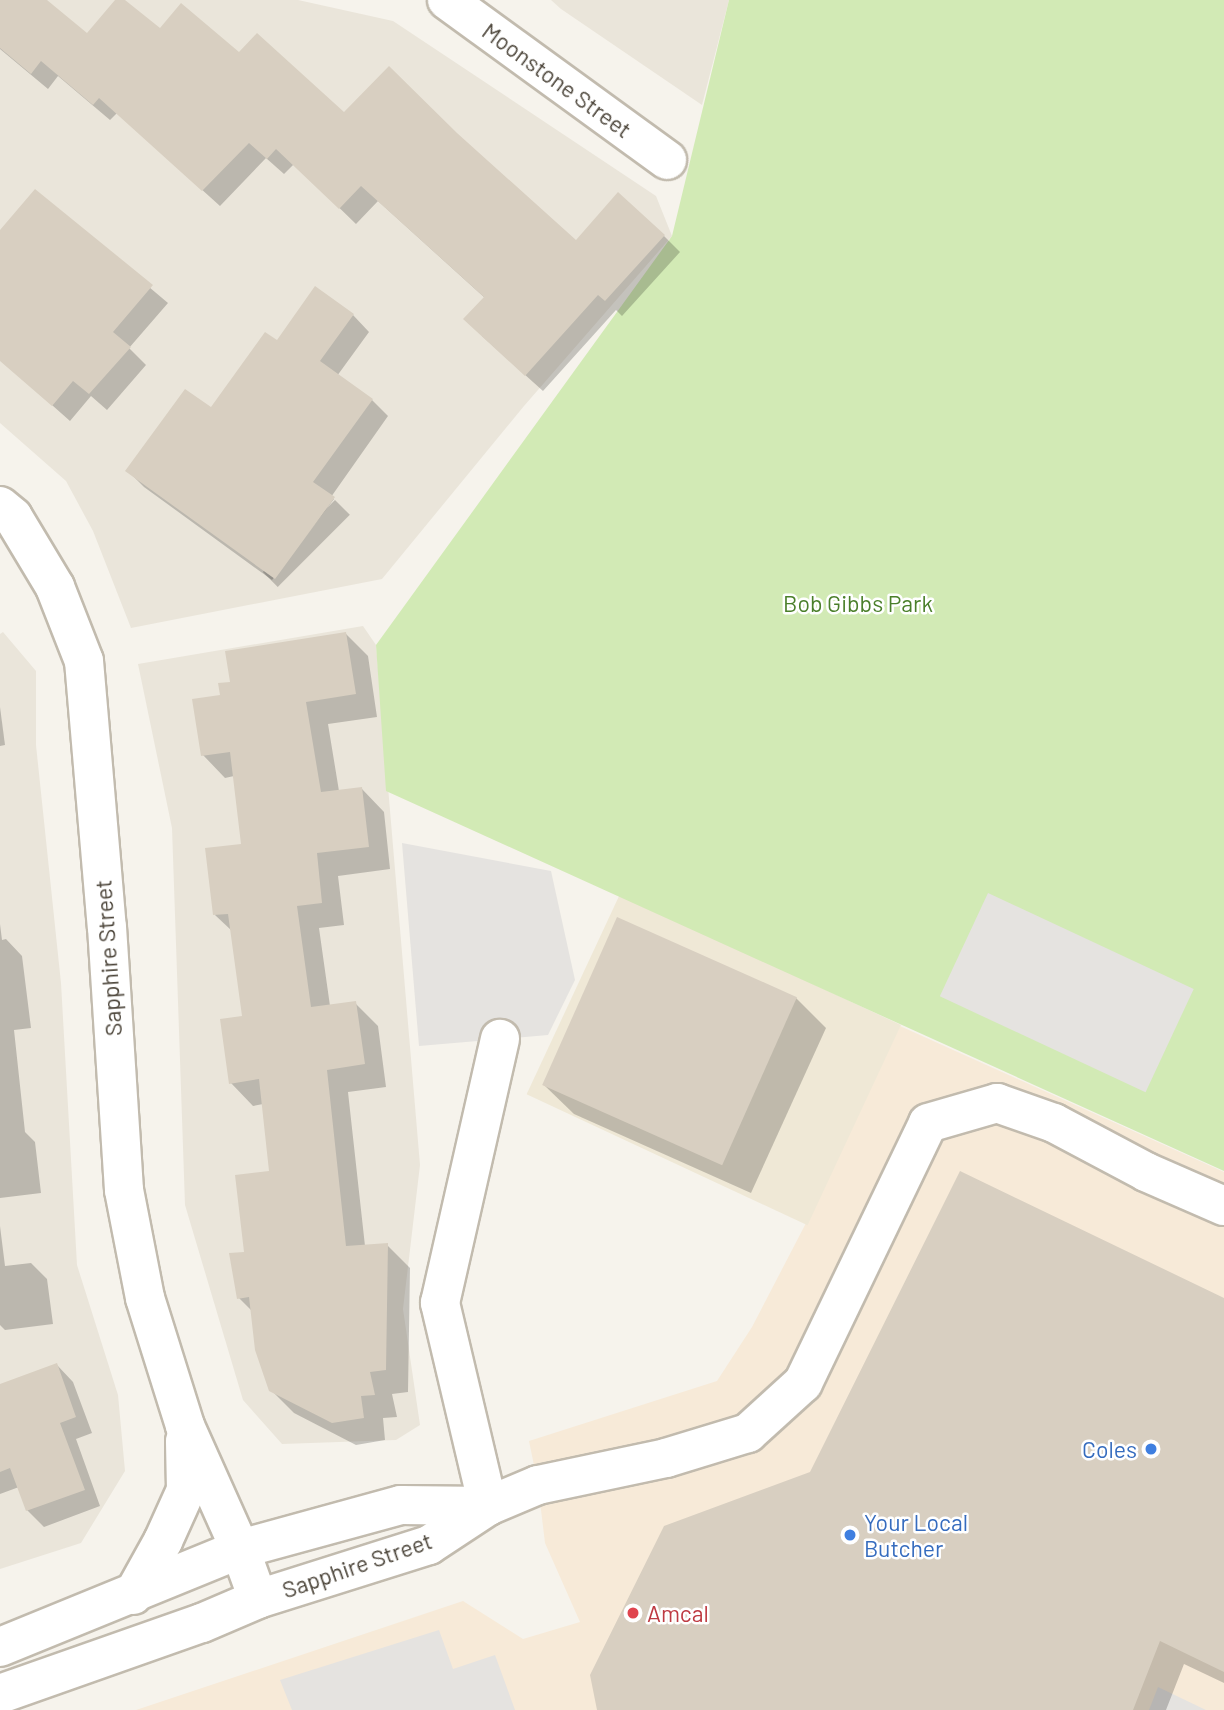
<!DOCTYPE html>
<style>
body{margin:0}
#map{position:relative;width:1224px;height:1710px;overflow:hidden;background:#f6f3ec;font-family:Barlow,sans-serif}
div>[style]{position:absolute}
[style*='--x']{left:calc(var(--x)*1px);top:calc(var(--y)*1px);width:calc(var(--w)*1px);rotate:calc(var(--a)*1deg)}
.residential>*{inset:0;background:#eae5da}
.commercial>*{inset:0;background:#f7ead8}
.education>*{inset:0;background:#efe8d6;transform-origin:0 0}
.green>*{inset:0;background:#d2eab5}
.parking>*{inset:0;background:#e5e3e0;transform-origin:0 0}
.shadow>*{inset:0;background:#0003;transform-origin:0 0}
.building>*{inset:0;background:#d8cfc1;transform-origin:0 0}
.roads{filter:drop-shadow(2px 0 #c2bbae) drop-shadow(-2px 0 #c2bbae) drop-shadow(0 2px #c2bbae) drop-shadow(0 -2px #c2bbae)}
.minor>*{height:38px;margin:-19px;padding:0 19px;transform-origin:19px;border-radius:19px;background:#fff}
.dots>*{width:19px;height:19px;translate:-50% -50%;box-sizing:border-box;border:4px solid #fff;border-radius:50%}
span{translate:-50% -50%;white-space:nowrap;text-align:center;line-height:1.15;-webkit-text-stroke:5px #fff;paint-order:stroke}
.street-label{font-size:23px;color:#4b4439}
.park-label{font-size:23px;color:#4a7f2a}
.shop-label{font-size:23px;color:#366cbe}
.right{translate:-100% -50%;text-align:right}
.left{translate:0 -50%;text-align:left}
.health-label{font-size:23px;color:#be3a42}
</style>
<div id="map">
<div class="residential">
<div style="clip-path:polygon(0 0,298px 0,393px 21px,656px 196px,672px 236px,524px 406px,382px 579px,131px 628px,93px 531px,66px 481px,0 423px)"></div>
<div style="clip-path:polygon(551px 0,729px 0,702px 105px,561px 9px)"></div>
<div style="clip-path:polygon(363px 626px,376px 645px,420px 1165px,403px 1309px,420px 1425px,396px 1440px,282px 1444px,243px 1400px,185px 1205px,172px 828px,138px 664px)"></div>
<div style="clip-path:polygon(3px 632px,36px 671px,36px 745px,61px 983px,77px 1265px,118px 1395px,125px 1471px,81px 1543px,0 1569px,0 634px)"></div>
</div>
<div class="commercial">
<div style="clip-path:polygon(900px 1026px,1224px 1172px,1224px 1710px,136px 1710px,463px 1601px,523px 1639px,580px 1622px,545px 1543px,538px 1485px,529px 1441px,717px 1381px,752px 1327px,805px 1225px)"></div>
</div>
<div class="education">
<div style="left:620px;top:894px;width:310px;height:221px;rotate:25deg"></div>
</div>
<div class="green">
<div style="clip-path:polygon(729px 0,1224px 0,1224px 1171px,386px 791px,376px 645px,672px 236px)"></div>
</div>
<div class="parking">
<div style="clip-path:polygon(402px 843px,551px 871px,575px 980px,548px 1035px,419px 1046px)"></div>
<div style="left:988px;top:893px;width:227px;height:114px;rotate:25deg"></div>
<div style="clip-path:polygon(439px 1630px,453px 1669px,495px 1655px,515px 1710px,292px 1710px,280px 1680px)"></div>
<div style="clip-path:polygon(1158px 1687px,1206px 1710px,1149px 1710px)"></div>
</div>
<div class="shadow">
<div style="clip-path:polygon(0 0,45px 0,87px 36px,118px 0,123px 0,160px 31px,240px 55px,344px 115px,456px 134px,577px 242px,664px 236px,680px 252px,622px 316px,616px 310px,543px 391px,482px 336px,485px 298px,378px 201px,356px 224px,294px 164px,284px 174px,266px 158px,220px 206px,117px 113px,110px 120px,58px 76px,48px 89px,0 49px)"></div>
<div style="clip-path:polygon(35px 191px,168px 303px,129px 348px,146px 365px,107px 410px,91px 396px,70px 421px,0 359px,0 232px)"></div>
<div style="clip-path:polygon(353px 315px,369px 332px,337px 376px,372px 400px,388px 416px,331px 497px,334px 499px,272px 580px,144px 487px,127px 470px,211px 410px,278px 342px)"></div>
<div style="left:335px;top:500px;width:21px;height:102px;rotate:45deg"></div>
<div style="clip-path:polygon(346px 634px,368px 656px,377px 717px,328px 724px,339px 791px,362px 789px,384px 812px,390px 869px,338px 876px,344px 925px,319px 928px,330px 1006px,355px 1003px,378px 1026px,386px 1087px,348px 1092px,365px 1246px,387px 1245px,410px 1268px,408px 1392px,392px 1394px,397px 1417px,383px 1418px,385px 1440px,356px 1445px,294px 1413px,271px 1390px,253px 1312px,239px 1298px,246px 1253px,271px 1173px,263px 1104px,253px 1106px,231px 1083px,244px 1017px,232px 931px,215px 915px,243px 846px,234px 776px,225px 778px,203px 755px,222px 697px,232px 683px)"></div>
<div style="clip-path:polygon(0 707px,5px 745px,0 746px)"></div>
<div style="clip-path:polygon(0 924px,2px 940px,6px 939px,22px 956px,31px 1028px,14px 1030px,25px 1132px,35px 1142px,41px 1193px,0 1198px)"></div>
<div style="clip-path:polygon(796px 998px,826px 1028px,751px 1193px,574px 1114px,544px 1085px)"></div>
<div style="clip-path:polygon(0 1226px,5px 1266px,31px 1263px,47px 1279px,53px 1324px,5px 1330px,0 1325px)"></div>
<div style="clip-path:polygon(1224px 1300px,1224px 1683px,1184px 1664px,1166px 1710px,603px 1710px,811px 1473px)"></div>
<div style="clip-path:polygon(57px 1365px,73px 1382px,92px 1433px,76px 1439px,100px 1506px,44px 1527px,27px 1510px,19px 1487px,0 1494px,0 1386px)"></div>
</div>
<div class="building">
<div style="clip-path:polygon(0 0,47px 0,87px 33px,115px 0,125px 0,160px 28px,181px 3px,239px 52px,257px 33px,344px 112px,389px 66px,457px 133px,576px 240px,618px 192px,665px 235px,605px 301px,598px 295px,525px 376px,463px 319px,484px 297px,361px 186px,339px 209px,276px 149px,267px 159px,249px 143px,202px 191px,99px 98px,93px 105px,41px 61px,31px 74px,0 48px)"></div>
<div style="clip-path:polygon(35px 189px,153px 285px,113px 332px,131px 347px,89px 394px,73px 381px,52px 406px,0 361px,0 230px)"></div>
<div style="clip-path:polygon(315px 286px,354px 314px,320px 361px,373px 399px,313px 482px,335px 497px,275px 579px,125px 471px,185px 389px,211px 407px,265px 332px,277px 340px)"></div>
<div style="clip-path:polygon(346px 632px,356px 694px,306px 702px,321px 792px,362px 787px,369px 847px,317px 853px,322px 903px,297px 906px,311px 1007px,356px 1001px,365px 1064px,327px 1070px,346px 1246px,388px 1243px,386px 1370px,370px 1372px,375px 1395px,361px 1396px,364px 1418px,332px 1423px,269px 1391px,255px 1350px,249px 1297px,237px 1299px,229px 1253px,244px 1252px,235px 1175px,269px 1171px,259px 1079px,229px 1084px,220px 1019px,242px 1016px,228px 914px,213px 915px,205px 848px,241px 844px,230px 752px,201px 756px,192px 699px,220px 695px,218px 683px,230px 682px,225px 651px)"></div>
<div style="left:617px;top:917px;width:197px;height:184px;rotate:24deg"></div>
<div style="clip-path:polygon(960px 1171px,1224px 1298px,1224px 1672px,1160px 1641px,1133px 1710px,597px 1710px,590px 1675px,664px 1526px,810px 1472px)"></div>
<div style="clip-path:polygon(57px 1363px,76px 1417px,60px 1423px,85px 1490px,26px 1511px,10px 1468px,0 1472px,0 1384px)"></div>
</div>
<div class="roads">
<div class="minor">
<div style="--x:447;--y:0;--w:272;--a:36"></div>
<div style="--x:0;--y:506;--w:17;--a:40"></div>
<div style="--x:13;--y:517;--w:82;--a:59"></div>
<div style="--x:55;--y:587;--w:79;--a:68.6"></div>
<div style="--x:84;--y:661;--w:267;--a:85.1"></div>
<div style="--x:107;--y:927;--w:264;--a:86.3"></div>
<div style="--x:124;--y:1190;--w:110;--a:79"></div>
<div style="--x:145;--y:1298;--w:134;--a:72.6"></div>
<div style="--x:185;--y:1426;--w:135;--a:65.9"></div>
<div style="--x:240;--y:1549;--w:53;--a:70.2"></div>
<div style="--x:488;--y:1506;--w:209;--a:-103.3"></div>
<div style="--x:440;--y:1303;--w:271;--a:-77.2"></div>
<div style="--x:133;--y:1595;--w:62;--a:-60.9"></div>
<div style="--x:163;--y:1541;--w:56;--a:-65.7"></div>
<div style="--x:186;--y:1490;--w:49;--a:-91.2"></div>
<div style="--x:0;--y:1647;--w:259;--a:-22.2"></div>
<div style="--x:240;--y:1549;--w:167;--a:-15.3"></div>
<div style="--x:401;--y:1505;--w:87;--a:0.7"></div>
<div style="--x:0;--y:1694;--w:214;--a:-19.4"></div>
<div style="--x:202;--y:1623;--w:61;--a:-23.2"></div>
<div style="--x:258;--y:1599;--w:179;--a:-17.5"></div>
<div style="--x:429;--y:1545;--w:71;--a:-33.5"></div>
<div style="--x:488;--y:1506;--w:54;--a:-22.8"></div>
<div style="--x:538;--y:1485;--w:131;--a:-11.9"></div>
<div style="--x:666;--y:1458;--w:86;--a:-17"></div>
<div style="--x:748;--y:1433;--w:74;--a:-42.3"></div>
<div style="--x:803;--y:1383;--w:288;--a:-64.3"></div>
<div style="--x:928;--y:1123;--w:72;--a:-16.2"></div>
<div style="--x:997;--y:1103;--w:60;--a:19.3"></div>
<div style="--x:1054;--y:1123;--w:104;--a:28"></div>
<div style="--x:1146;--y:1172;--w:85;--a:23.6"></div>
</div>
</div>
<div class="dots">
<div style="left:1151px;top:1449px;background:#3f7fe0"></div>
<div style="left:850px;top:1535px;background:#3f7fe0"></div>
<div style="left:633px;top:1613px;background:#e0444e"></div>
</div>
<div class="street-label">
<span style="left:557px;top:80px;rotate:36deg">Moonstone Street</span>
<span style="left:108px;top:958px;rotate:-94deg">Sapphire Street</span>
<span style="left:357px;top:1565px;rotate:-19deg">Sapphire Street</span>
</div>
<div class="park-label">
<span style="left:858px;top:603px">Bob Gibbs Park</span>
</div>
<div class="shop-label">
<span class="right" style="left:1137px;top:1449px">Coles</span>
<span class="left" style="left:864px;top:1535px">Your Local<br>Butcher</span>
</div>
<div class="health-label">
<span class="left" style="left:647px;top:1613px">Amcal</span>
</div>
</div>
